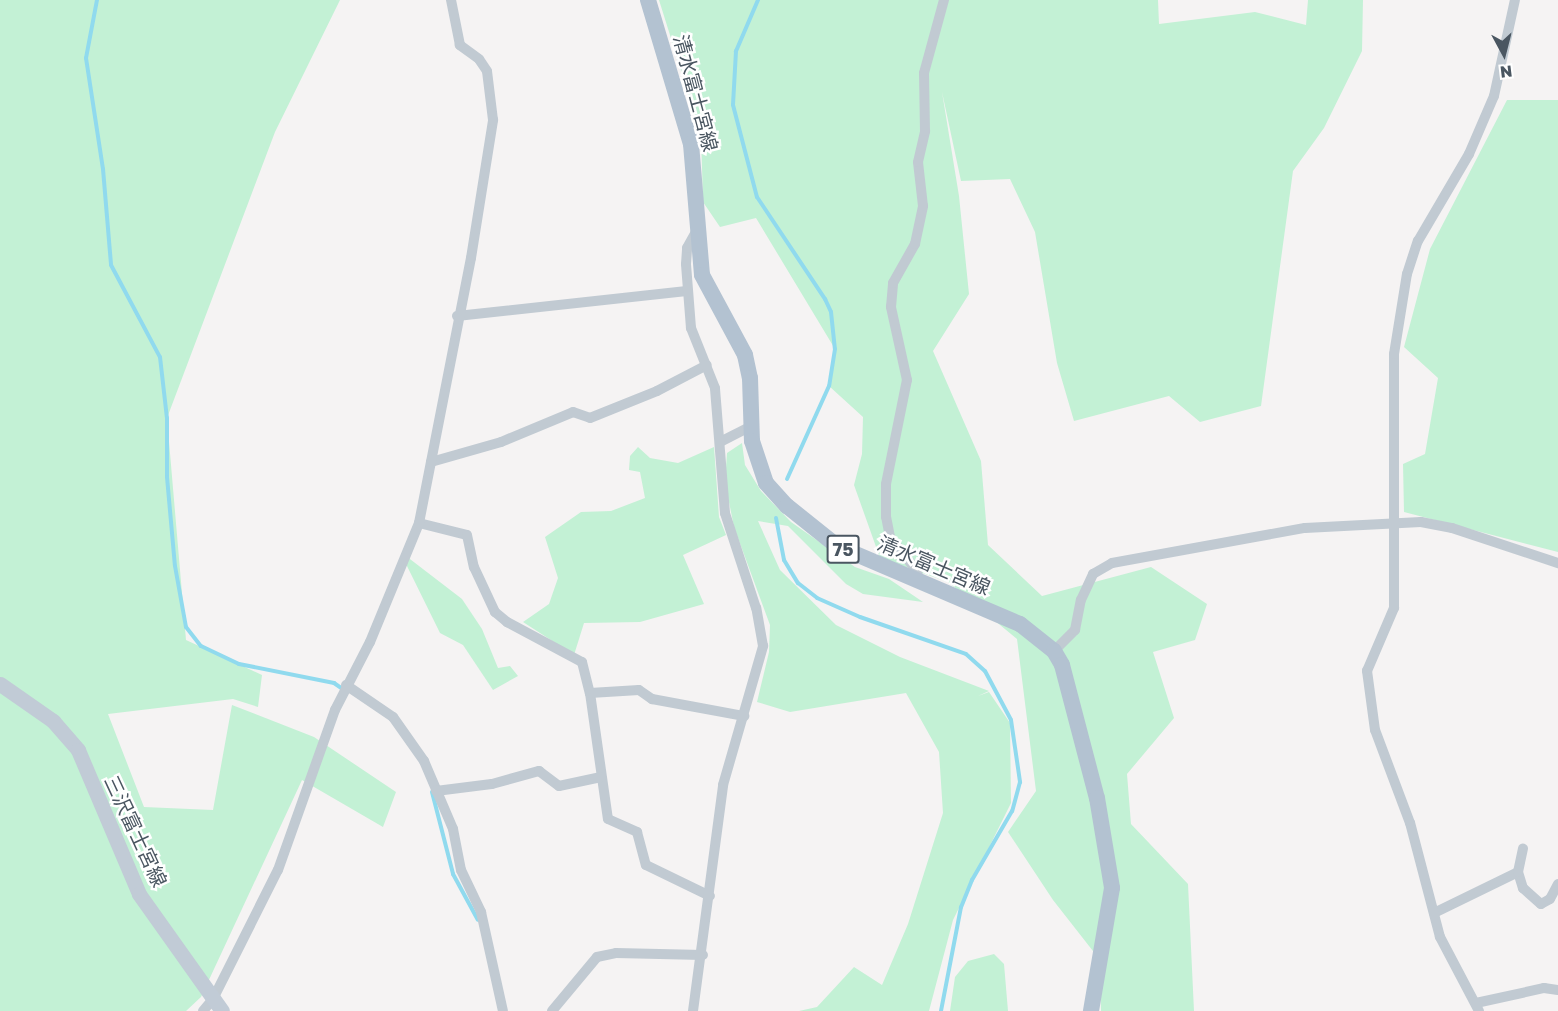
<!DOCTYPE html>
<meta charset="utf-8">
<style>
body{margin:0}
#map{position:relative;width:1558px;height:1011px;overflow:hidden;background:#f5f3f3;font-family:"Golos Text","Noto Sans JP",sans-serif}
div>[style]{position:absolute}
[style*='--x']{left:calc(var(--x)*1px);top:calc(var(--y)*1px);width:calc(var(--w)*1px);rotate:calc(var(--a)*1deg)}
.green>*{inset:0;background:#c3f1d5}
.stream>*{height:4px;margin:-2px;padding:0 2px;transform-origin:2px;border-radius:2px;background:#90daee}
.street>*{height:10px;margin:-5px;padding:0 5px;transform-origin:5px;border-radius:5px;background:#c1cad2}
.secondary>*{height:15px;margin:-7.5px;padding:0 7.5px;transform-origin:7.5px;border-radius:7.5px;background:#c1cbd6}
.primary>*{height:16px;margin:-8px;padding:0 8px;transform-origin:8px;border-radius:8px;background:#b3c2d1}
span{translate:-50% -50%;white-space:nowrap;text-align:center;line-height:1.15;-webkit-text-stroke:5px #fff;paint-order:stroke}
.shield-label span{padding:2px 4px;background:#fff;border:2px solid;border-radius:4px;-webkit-text-stroke-width:0}
.shield-label{font-size:18px;color:#4a5661;font-weight:700}
.street-label{font-size:20px;color:#4a5661}
.north{position:absolute;left:1474px;top:24px;width:60px;height:60px;-webkit-text-stroke:4px #fff;paint-order:stroke;rotate:173deg;font-size:16px;font-weight:700;line-height:24px;text-align:center;color:#4a5661}
.north::after{content:'';display:block;margin:auto;width:21px;height:27px;background:#4a5661;clip-path:polygon(50% 0,100% 100%,50% 72%,0 100%)}
</style>
<div id="map">
<div class="green">
<div style="clip-path:polygon(0 0,340px 0,275px 132px,167px 418px,186px 640px,262px 675px,258px 707px,233px 699px,108px 714px,144px 807px,213px 810px,232px 705px,314px 737px,396px 792px,383px 827px,302px 780px,201px 997px,186px 1011px,0 1011px)"></div>
<div style="clip-path:polygon(659px 0,1158px 0,1159px 24px,1255px 12px,1306px 25px,1308px 0,1363px 0,1362px 51px,1324px 128px,1293px 171px,1261px 406px,1200px 422px,1169px 396px,1074px 421px,1057px 363px,1035px 232px,1010px 179px,961px 181px,942px 92px,959px 196px,969px 294px,933px 351px,981px 461px,988px 545px,1042px 596px,1151px 567px,1207px 604px,1195px 640px,1153px 652px,1174px 718px,1127px 774px,1131px 824px,1188px 884px,1194px 1011px,1101px 1011px,1100px 960px,1053px 900px,1008px 832px,1036px 791px,1017px 639px,948px 582px,880px 558px,854px 485px,862px 454px,863px 417px,829px 386px,835px 349px,756px 218px,720px 227px,703px 202px,701px 134px)"></div>
<div style="clip-path:polygon(1507px 100px,1558px 100px,1558px 552px,1404px 512px,1403px 464px,1425px 454px,1438px 378px,1404px 347px,1430px 249px)"></div>
<div style="clip-path:polygon(742px 443px,745px 465px,761px 491px,791px 522px,855px 567px,889px 579px,923px 602px,863px 594px,846px 584px,788px 526px,758px 521px,780px 570px,836px 625px,900px 657px,989px 691px,978px 696px,989px 692px,1010px 723px,1011px 803px,953px 920px,929px 1011px,799px 1011px,817px 1007px,854px 967px,882px 985px,908px 924px,943px 813px,939px 752px,906px 693px,790px 712px,757px 702px,769px 652px,770px 625px,734px 527px,725px 482px,727px 453px)"></div>
<div style="clip-path:polygon(638px 447px,650px 458px,678px 463px,714px 447px,719px 517px,726px 535px,683px 555px,704px 604px,640px 622px,584px 623px,574px 655px,523px 622px,549px 604px,558px 578px,545px 537px,581px 512px,611px 511px,645px 498px,640px 472px,629px 470px,630px 456px)"></div>
<div style="clip-path:polygon(406px 556px,462px 599px,482px 629px,498px 668px,510px 666px,518px 676px,493px 690px,463px 645px,440px 633px,406px 564px)"></div>
<div style="clip-path:polygon(994px 954px,1004px 964px,1008px 1011px,950px 1011px,955px 977px,968px 961px)"></div>
</div>
<div class="stream">
<div style="--x:97;--y:0;--w:59;--a:100.7"></div>
<div style="--x:86;--y:58;--w:112;--a:81.3"></div>
<div style="--x:103;--y:169;--w:96;--a:85.2"></div>
<div style="--x:111;--y:265;--w:104;--a:62"></div>
<div style="--x:160;--y:357;--w:61;--a:83.5"></div>
<div style="--x:167;--y:418;--w:59;--a:90"></div>
<div style="--x:167;--y:477;--w:89;--a:84.9"></div>
<div style="--x:175;--y:566;--w:62;--a:79.8"></div>
<div style="--x:186;--y:627;--w:24;--a:52"></div>
<div style="--x:201;--y:646;--w:42;--a:25.3"></div>
<div style="--x:239;--y:664;--w:97;--a:11.3"></div>
<div style="--x:334;--y:683;--w:12;--a:35"></div>
<div style="--x:758;--y:0;--w:56;--a:113.3"></div>
<div style="--x:736;--y:51;--w:54;--a:93.2"></div>
<div style="--x:733;--y:105;--w:95;--a:75.4"></div>
<div style="--x:757;--y:197;--w:123;--a:56.3"></div>
<div style="--x:825;--y:299;--w:14;--a:65"></div>
<div style="--x:831;--y:312;--w:37;--a:84"></div>
<div style="--x:835;--y:349;--w:37;--a:99"></div>
<div style="--x:829;--y:386;--w:102;--a:114.3"></div>
<div style="--x:776;--y:518;--w:43;--a:79.2"></div>
<div style="--x:784;--y:560;--w:27;--a:59"></div>
<div style="--x:798;--y:583;--w:24;--a:38"></div>
<div style="--x:817;--y:598;--w:47;--a:23.8"></div>
<div style="--x:860;--y:617;--w:112;--a:19.2"></div>
<div style="--x:966;--y:654;--w:25;--a:42"></div>
<div style="--x:985;--y:671;--w:55;--a:62"></div>
<div style="--x:1011;--y:720;--w:63;--a:81.7"></div>
<div style="--x:1020;--y:782;--w:30;--a:105"></div>
<div style="--x:1012;--y:811;--w:80;--a:120.1"></div>
<div style="--x:972;--y:880;--w:29;--a:112"></div>
<div style="--x:961;--y:907;--w:106;--a:100.9"></div>
<div style="--x:432;--y:792;--w:85;--a:75.6"></div>
<div style="--x:453;--y:874;--w:52;--a:61.5"></div>
</div>
<div class="street">
<div style="--x:457;--y:316;--w:231;--a:-6.2"></div>
<div style="--x:720;--y:442;--w:35;--a:-27"></div>
<div style="--x:431;--y:462;--w:73;--a:-15.9"></div>
<div style="--x:501;--y:442;--w:78;--a:-22.6"></div>
<div style="--x:573;--y:412;--w:18;--a:19"></div>
<div style="--x:590;--y:418;--w:72;--a:-21.9"></div>
<div style="--x:657;--y:391;--w:56;--a:-27.5"></div>
<div style="--x:419;--y:523;--w:49;--a:14"></div>
<div style="--x:467;--y:535;--w:33;--a:78"></div>
<div style="--x:474;--y:567;--w:50;--a:65"></div>
<div style="--x:495;--y:612;--w:16;--a:40"></div>
<div style="--x:507;--y:622;--w:85;--a:28.1"></div>
<div style="--x:582;--y:662;--w:32;--a:76"></div>
<div style="--x:590;--y:693;--w:127;--a:81.9"></div>
<div style="--x:608;--y:819;--w:32;--a:24"></div>
<div style="--x:637;--y:832;--w:34;--a:75"></div>
<div style="--x:646;--y:865;--w:71;--a:25.8"></div>
<div style="--x:920;--y:581;--w:12;--a:-110"></div>
<div style="--x:916;--y:570;--w:42;--a:-128.2"></div>
<div style="--x:890;--y:537;--w:20;--a:-101"></div>
<div style="--x:886;--y:517;--w:33;--a:-90"></div>
<div style="--x:886;--y:484;--w:106;--a:-78.6"></div>
<div style="--x:907;--y:380;--w:75;--a:-102.4"></div>
<div style="--x:891;--y:307;--w:24;--a:-85"></div>
<div style="--x:893;--y:283;--w:45;--a:-60.6"></div>
<div style="--x:915;--y:244;--w:39;--a:-78"></div>
<div style="--x:923;--y:206;--w:44;--a:-96.5"></div>
<div style="--x:918;--y:162;--w:32;--a:-77"></div>
<div style="--x:925;--y:131;--w:58;--a:-91"></div>
<div style="--x:924;--y:73;--w:76;--a:-74.7"></div>
<div style="--x:1054;--y:651;--w:30;--a:-45"></div>
<div style="--x:1075;--y:630;--w:31;--a:-79"></div>
<div style="--x:1081;--y:600;--w:29;--a:-65"></div>
<div style="--x:1093;--y:574;--w:22;--a:-30"></div>
<div style="--x:1112;--y:563;--w:196;--a:-10.3"></div>
<div style="--x:1305;--y:528;--w:116;--a:-3"></div>
<div style="--x:1421;--y:522;--w:32;--a:11"></div>
<div style="--x:1452;--y:528;--w:112;--a:18.3"></div>
<div style="--x:346;--y:685;--w:57;--a:34.2"></div>
<div style="--x:393;--y:717;--w:54;--a:54.8"></div>
<div style="--x:424;--y:761;--w:74;--a:66.9"></div>
<div style="--x:453;--y:829;--w:42;--a:79"></div>
<div style="--x:461;--y:870;--w:47;--a:64.5"></div>
<div style="--x:481;--y:912;--w:101;--a:77.5"></div>
<div style="--x:590;--y:693;--w:49;--a:-3.5"></div>
<div style="--x:639;--y:690;--w:16;--a:35"></div>
<div style="--x:652;--y:699;--w:94;--a:10.5"></div>
<div style="--x:436;--y:791;--w:56;--a:-7.1"></div>
<div style="--x:492;--y:784;--w:49;--a:-15.5"></div>
<div style="--x:539;--y:771;--w:25;--a:37"></div>
<div style="--x:559;--y:786;--w:43;--a:-12.1"></div>
<div style="--x:1518;--y:872;--w:17;--a:73"></div>
<div style="--x:1523;--y:888;--w:24;--a:42"></div>
<div style="--x:1541;--y:904;--w:10;--a:-29"></div>
<div style="--x:1550;--y:899;--w:17;--a:-62"></div>
<div style="--x:1434;--y:913;--w:93;--a:-26"></div>
<div style="--x:1518;--y:872;--w:24;--a:-78"></div>
<div style="--x:1476;--y:1003;--w:70;--a:-12.4"></div>
<div style="--x:1544;--y:988;--w:14;--a:8"></div>
<div style="--x:203;--y:1011;--w:16;--a:-50"></div>
<div style="--x:213;--y:999;--w:144;--a:-63.3"></div>
<div style="--x:278;--y:870;--w:170;--a:-70.4"></div>
<div style="--x:335;--y:710;--w:76;--a:-62.8"></div>
<div style="--x:370;--y:642;--w:129;--a:-67.6"></div>
<div style="--x:419;--y:523;--w:270;--a:-78.9"></div>
<div style="--x:471;--y:258;--w:140;--a:-80.9"></div>
<div style="--x:493;--y:120;--w:49;--a:-97"></div>
<div style="--x:487;--y:71;--w:14;--a:-124"></div>
<div style="--x:479;--y:59;--w:24;--a:-144"></div>
<div style="--x:460;--y:45;--w:46;--a:-101.3"></div>
<div style="--x:552;--y:1011;--w:70;--a:-50.2"></div>
<div style="--x:597;--y:957;--w:19;--a:-12"></div>
<div style="--x:616;--y:953;--w:87;--a:1.3"></div>
<div style="--x:693;--y:1011;--w:228;--a:-82.4"></div>
<div style="--x:723;--y:785;--w:145;--a:-73.9"></div>
<div style="--x:763;--y:646;--w:39;--a:-100"></div>
<div style="--x:756;--y:608;--w:100;--a:-108.1"></div>
<div style="--x:725;--y:513;--w:125;--a:-94.6"></div>
<div style="--x:715;--y:388;--w:65;--a:-111.8"></div>
<div style="--x:691;--y:328;--w:64;--a:-94.5"></div>
<div style="--x:686;--y:264;--w:16;--a:-86"></div>
<div style="--x:687;--y:248;--w:21;--a:-61"></div>
<div style="--x:1479;--y:1011;--w:84;--a:-117.8"></div>
<div style="--x:1440;--y:937;--w:118;--a:-104.7"></div>
<div style="--x:1410;--y:823;--w:99;--a:-110.6"></div>
<div style="--x:1375;--y:730;--w:60;--a:-97.7"></div>
<div style="--x:1367;--y:671;--w:69;--a:-66.8"></div>
<div style="--x:1394;--y:608;--w:254;--a:-90"></div>
<div style="--x:1394;--y:354;--w:81;--a:-80.8"></div>
<div style="--x:1407;--y:274;--w:35;--a:-72"></div>
<div style="--x:1418;--y:241;--w:101;--a:-59.6"></div>
<div style="--x:1469;--y:154;--w:63;--a:-66.7"></div>
<div style="--x:1494;--y:96;--w:98;--a:-77.7"></div>
</div>
<div class="secondary">
<div style="--x:0;--y:684;--w:65;--a:34.9"></div>
<div style="--x:53;--y:721;--w:38;--a:49"></div>
<div style="--x:78;--y:750;--w:156;--a:67"></div>
<div style="--x:139;--y:894;--w:143;--a:54.6"></div>
</div>
<div class="primary">
<div style="--x:648;--y:0;--w:150;--a:73.4"></div>
<div style="--x:691;--y:144;--w:131;--a:85.2"></div>
<div style="--x:702;--y:275;--w:91;--a:61.7"></div>
<div style="--x:745;--y:355;--w:24;--a:78"></div>
<div style="--x:750;--y:378;--w:63;--a:88.2"></div>
<div style="--x:752;--y:441;--w:44;--a:71.6"></div>
<div style="--x:766;--y:483;--w:31;--a:48"></div>
<div style="--x:787;--y:506;--w:64;--a:38.7"></div>
<div style="--x:837;--y:546;--w:199;--a:23.1"></div>
<div style="--x:1020;--y:624;--w:43;--a:38.5"></div>
<div style="--x:1054;--y:651;--w:16;--a:60"></div>
<div style="--x:1062;--y:665;--w:138;--a:75.3"></div>
<div style="--x:1097;--y:798;--w:91;--a:80.5"></div>
<div style="--x:1112;--y:888;--w:125;--a:99.7"></div>
</div>
<div class="shield-label">
<span style="left:843px;top:549px">75</span>
</div>
<div class="street-label">
<span style="left:696px;top:93px;rotate:75deg">清水富士宮線</span>
<span style="left:934px;top:565px;rotate:23deg">清水富士宮線</span>
<span style="left:136px;top:831px;rotate:65deg">三沢富士宮線</span>
</div>
<div class="north">N</div>
</div>
